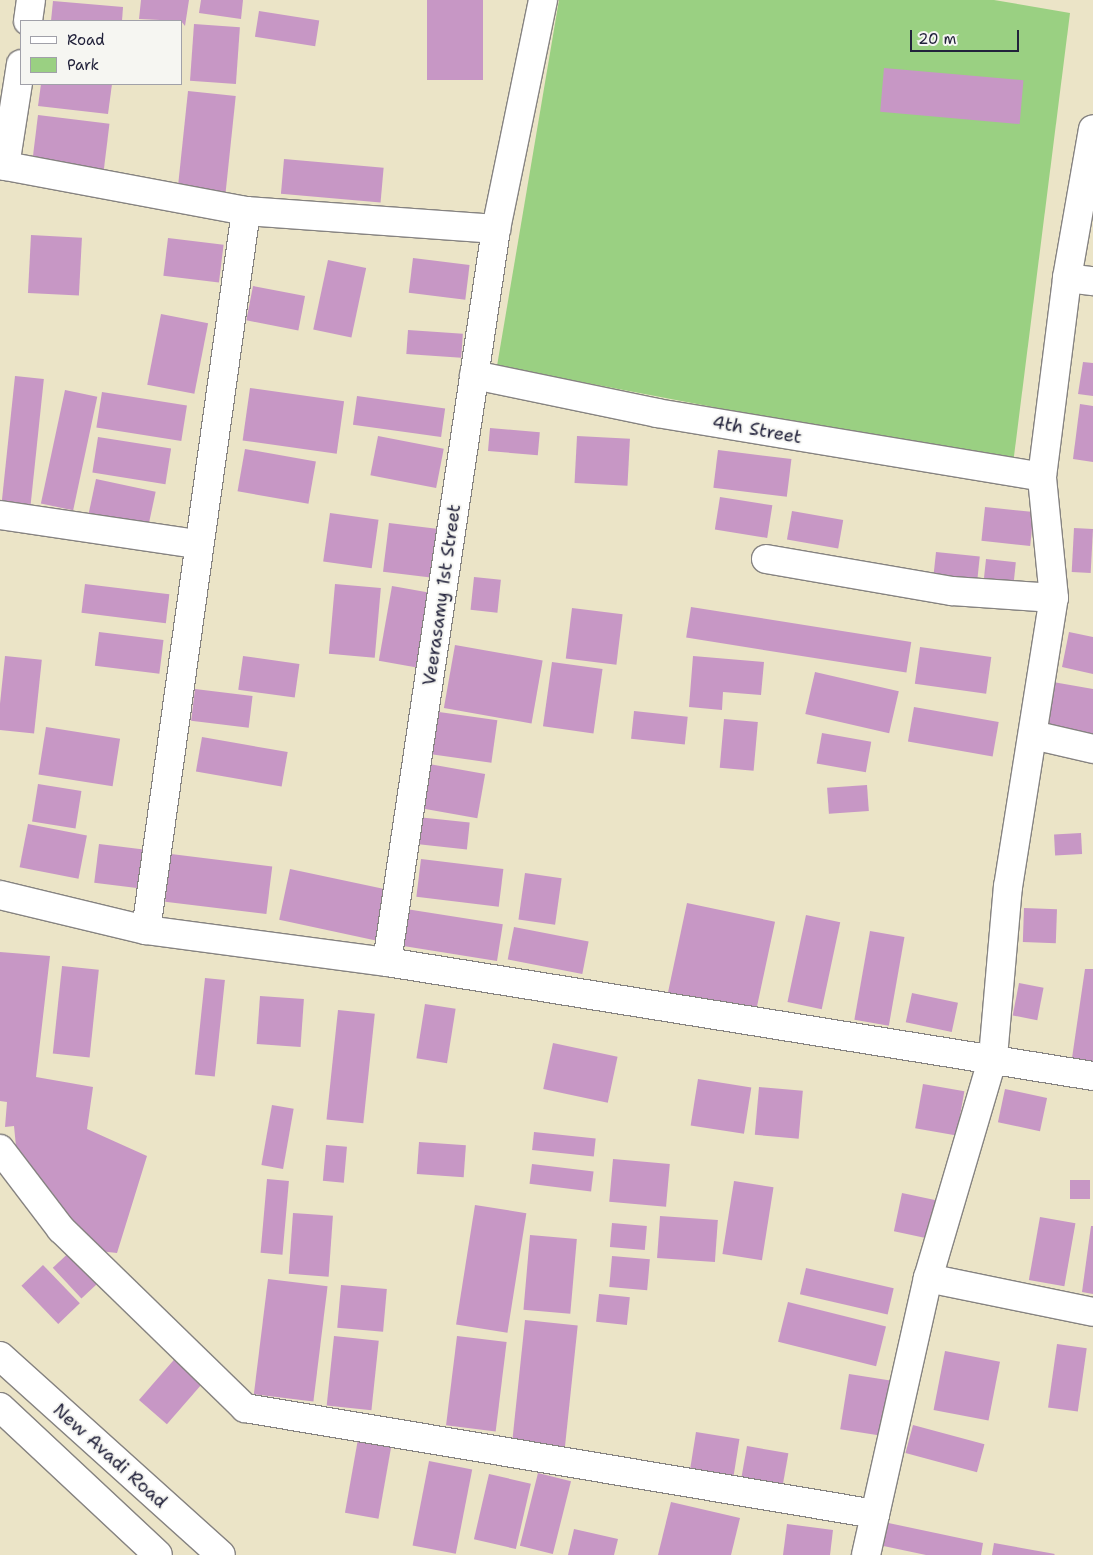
<!DOCTYPE html>
<style>
body{margin:0}
#map{position:relative;width:1093px;height:1555px;overflow:hidden;background:#ebe4c7;font-family:"Shantell Sans",sans-serif}
div>[style]{position:absolute}
[style*='--x']{left:calc(var(--x)*1px);top:calc(var(--y)*1px);width:calc(var(--w)*1px);rotate:calc(var(--a)*1deg)}
.green>*{inset:0;background:#9ad082}
.building>*{inset:0;background:#c797c5;transform-origin:0 0}
.roads{filter:drop-shadow(1px 0 #868381) drop-shadow(-1px 0 #868381) drop-shadow(0 1px #868381) drop-shadow(0 -1px #868381)}
.minor>*{height:28px;margin:-14px;padding:0 14px;transform-origin:14px;border-radius:14px;background:#fff}
.major>*{height:28px;margin:-14px;padding:0 14px;transform-origin:14px;border-radius:14px;background:#fff}
span{translate:-50% -50%;white-space:nowrap;text-align:center;line-height:1.15;-webkit-text-stroke:4px #f6f6f2;paint-order:stroke}
.street-label{font-size:18px;color:#22223b}
.legend{position:absolute;left:20px;top:20px;width:162px;height:65px;box-sizing:border-box;background:#f6f6f2;border:1px solid #a1a1a9;margin:0;padding:6px 9px;list-style:none;font-size:15px;color:#22223b}
.legend li{display:flex;align-items:center;gap:10px;height:25px}
.legend b{width:25px;border:1px solid #a1a1a9}
.scale{position:absolute;left:910px;top:30px;width:109px;height:22px;box-sizing:border-box;border:2px solid #22223b;border-top:0;padding-left:6px;font-size:15px;line-height:18px;white-space:nowrap;color:#22223b;-webkit-text-stroke:4px #f6f6f2;paint-order:stroke}
</style>
<div id="map">
<div class="green">
<div style="clip-path:polygon(559px 0,994px 0,1070px 13px,1013px 464px,497px 366px)"></div>
</div>
<div class="building">
<div style="clip-path:polygon(141px 0,189px 0,185px 26px,181px 21px,139px 19px)"></div>
<div style="clip-path:polygon(201px 0,243px 0,241px 19px,199px 13px)"></div>
<div style="left:427px;top:0;width:56px;height:80px"></div>
<div style="clip-path:polygon(53px 1px,123px 7px,122px 21px,51px 21px)"></div>
<div style="left:259px;top:11px;width:61px;height:26px;rotate:9deg"></div>
<div style="left:194px;top:24px;width:46px;height:57px;rotate:4deg"></div>
<div style="left:884px;top:68px;width:140px;height:44px;rotate:5deg"></div>
<div style="clip-path:polygon(41px 84px,112px 84px,108px 114px,38px 106px)"></div>
<div style="left:188px;top:91px;width:48px;height:104px;rotate:6deg"></div>
<div style="left:38px;top:115px;width:72px;height:50px;rotate:7deg"></div>
<div style="left:284px;top:159px;width:100px;height:35px;rotate:5deg"></div>
<div style="left:31px;top:235px;width:51px;height:58px;rotate:3deg"></div>
<div style="left:168px;top:238px;width:56px;height:38px;rotate:7deg"></div>
<div style="left:413px;top:258px;width:57px;height:35px;rotate:7deg"></div>
<div style="left:328px;top:260px;width:39px;height:71px;rotate:12deg"></div>
<div style="left:253px;top:286px;width:53px;height:35px;rotate:11deg"></div>
<div style="left:161px;top:314px;width:48px;height:72px;rotate:11deg"></div>
<div style="left:408px;top:330px;width:55px;height:24px;rotate:4deg"></div>
<div style="clip-path:polygon(1083px 362px,1093px 363px,1093px 396px,1078px 394px)"></div>
<div style="left:15px;top:376px;width:29px;height:131px;rotate:6deg"></div>
<div style="left:250px;top:388px;width:95px;height:53px;rotate:8deg"></div>
<div style="left:65px;top:390px;width:33px;height:116px;rotate:12deg"></div>
<div style="left:102px;top:392px;width:86px;height:36px;rotate:9deg"></div>
<div style="left:357px;top:396px;width:89px;height:29px;rotate:8deg"></div>
<div style="clip-path:polygon(1080px 404px,1093px 406px,1093px 462px,1073px 459px)"></div>
<div style="left:490px;top:428px;width:50px;height:23px;rotate:5deg"></div>
<div style="left:378px;top:436px;width:67px;height:40px;rotate:11deg"></div>
<div style="left:577px;top:436px;width:53px;height:47px;rotate:3deg"></div>
<div style="left:98px;top:437px;width:74px;height:36px;rotate:9deg"></div>
<div style="left:245px;top:449px;width:72px;height:43px;rotate:10deg"></div>
<div style="left:718px;top:450px;width:74px;height:38px;rotate:7deg"></div>
<div style="left:96px;top:479px;width:61px;height:38px;rotate:12deg"></div>
<div style="left:720px;top:497px;width:53px;height:33px;rotate:9deg"></div>
<div style="left:985px;top:507px;width:49px;height:34px;rotate:6deg"></div>
<div style="left:792px;top:511px;width:52px;height:29px;rotate:10deg"></div>
<div style="left:330px;top:513px;width:49px;height:49px;rotate:8deg"></div>
<div style="left:389px;top:523px;width:48px;height:49px;rotate:7deg"></div>
<div style="left:1074px;top:528px;width:19px;height:44px;rotate:3deg"></div>
<div style="left:936px;top:552px;width:44px;height:29px;rotate:6deg"></div>
<div style="left:986px;top:559px;width:30px;height:31px;rotate:6deg"></div>
<div style="left:474px;top:577px;width:27px;height:33px;rotate:6deg"></div>
<div style="left:85px;top:584px;width:85px;height:29px;rotate:7deg"></div>
<div style="left:335px;top:584px;width:46px;height:70px;rotate:5deg"></div>
<div style="left:392px;top:586px;width:40px;height:76px;rotate:10deg"></div>
<div style="left:691px;top:607px;width:223px;height:31px;rotate:9deg"></div>
<div style="left:572px;top:608px;width:51px;height:51px;rotate:7deg"></div>
<div style="left:99px;top:632px;width:65px;height:34px;rotate:7deg"></div>
<div style="clip-path:polygon(1069px 632px,1093px 637px,1093px 674px,1062px 667px)"></div>
<div style="left:455px;top:645px;width:89px;height:64px;rotate:10deg"></div>
<div style="left:920px;top:647px;width:72px;height:37px;rotate:8deg"></div>
<div style="left:5px;top:656px;width:37px;height:74px;rotate:6deg"></div>
<div style="left:243px;top:656px;width:57px;height:34px;rotate:8deg"></div>
<div style="clip-path:polygon(693px 656px,764px 662px,761px 695px,723px 692px,722px 710px,689px 707px)"></div>
<div style="left:552px;top:662px;width:51px;height:65px;rotate:8deg"></div>
<div style="left:815px;top:672px;width:86px;height:43px;rotate:13deg"></div>
<div style="clip-path:polygon(1053px 682px,1093px 689px,1093px 739px,1044px 731px)"></div>
<div style="left:195px;top:689px;width:58px;height:32px;rotate:7deg"></div>
<div style="left:914px;top:707px;width:86px;height:35px;rotate:10deg"></div>
<div style="left:432px;top:711px;width:66px;height:43px;rotate:8deg"></div>
<div style="left:634px;top:711px;width:54px;height:28px;rotate:6deg"></div>
<div style="left:724px;top:719px;width:34px;height:49px;rotate:5deg"></div>
<div style="left:46px;top:727px;width:75px;height:48px;rotate:9deg"></div>
<div style="left:822px;top:733px;width:50px;height:31px;rotate:10deg"></div>
<div style="left:202px;top:737px;width:87px;height:35px;rotate:10deg"></div>
<div style="left:429px;top:764px;width:57px;height:45px;rotate:10deg"></div>
<div style="left:38px;top:784px;width:44px;height:38px;rotate:9deg"></div>
<div style="left:867px;top:785px;width:26px;height:40px;rotate:86deg"></div>
<div style="left:417px;top:817px;width:53px;height:27px;rotate:6deg"></div>
<div style="left:28px;top:824px;width:60px;height:44px;rotate:11deg"></div>
<div style="left:1081px;top:833px;width:21px;height:27px;rotate:87deg"></div>
<div style="left:99px;top:844px;width:47px;height:39px;rotate:7deg"></div>
<div style="left:171px;top:854px;width:102px;height:48px;rotate:7deg"></div>
<div style="left:421px;top:859px;width:83px;height:38px;rotate:7deg"></div>
<div style="left:290px;top:869px;width:100px;height:52px;rotate:12deg"></div>
<div style="left:525px;top:873px;width:37px;height:47px;rotate:8deg"></div>
<div style="left:687px;top:903px;width:90px;height:96px;rotate:12deg"></div>
<div style="left:1024px;top:908px;width:33px;height:34px;rotate:2deg"></div>
<div style="left:406px;top:909px;width:98px;height:37px;rotate:9deg"></div>
<div style="left:806px;top:915px;width:35px;height:89px;rotate:12deg"></div>
<div style="left:514px;top:927px;width:76px;height:33px;rotate:11deg"></div>
<div style="left:870px;top:931px;width:35px;height:90px;rotate:10deg"></div>
<div style="clip-path:polygon(0 952px,50px 956px,36px 1077px,93px 1087px,87px 1129px,147px 1156px,117px 1253px,99px 1251px,33px 1187px,34px 1168px,18px 1167px,14px 1126px,5px 1127px,7px 1102px,0 1101px)"></div>
<div style="left:62px;top:966px;width:37px;height:88px;rotate:6deg"></div>
<div style="clip-path:polygon(1085px 969px,1093px 969px,1093px 1068px,1071px 1065px)"></div>
<div style="left:205px;top:978px;width:20px;height:97px;rotate:6deg"></div>
<div style="left:1019px;top:983px;width:25px;height:33px;rotate:11deg"></div>
<div style="left:912px;top:993px;width:47px;height:30px;rotate:12deg"></div>
<div style="left:260px;top:996px;width:44px;height:48px;rotate:4deg"></div>
<div style="left:425px;top:1004px;width:31px;height:55px;rotate:9deg"></div>
<div style="left:338px;top:1010px;width:37px;height:110px;rotate:6deg"></div>
<div style="left:553px;top:1043px;width:66px;height:47px;rotate:12deg"></div>
<div style="left:698px;top:1079px;width:54px;height:47px;rotate:9deg"></div>
<div style="left:923px;top:1084px;width:42px;height:45px;rotate:10deg"></div>
<div style="left:759px;top:1087px;width:44px;height:48px;rotate:5deg"></div>
<div style="left:1005px;top:1089px;width:43px;height:34px;rotate:12deg"></div>
<div style="left:272px;top:1105px;width:22px;height:61px;rotate:10deg"></div>
<div style="left:534px;top:1132px;width:62px;height:18px;rotate:6deg"></div>
<div style="left:419px;top:1142px;width:47px;height:32px;rotate:4deg"></div>
<div style="left:326px;top:1145px;width:21px;height:36px;rotate:5deg"></div>
<div style="left:613px;top:1159px;width:57px;height:43px;rotate:5deg"></div>
<div style="left:532px;top:1164px;width:62px;height:20px;rotate:7deg"></div>
<div style="left:267px;top:1179px;width:22px;height:74px;rotate:5deg"></div>
<div style="left:1090px;top:1180px;width:19px;height:20px;rotate:90deg"></div>
<div style="left:734px;top:1181px;width:40px;height:74px;rotate:9deg"></div>
<div style="left:902px;top:1193px;width:42px;height:39px;rotate:12deg"></div>
<div style="left:475px;top:1205px;width:52px;height:121px;rotate:9deg"></div>
<div style="left:293px;top:1213px;width:40px;height:61px;rotate:4deg"></div>
<div style="left:660px;top:1216px;width:58px;height:42px;rotate:4deg"></div>
<div style="left:1040px;top:1217px;width:36px;height:64px;rotate:10deg"></div>
<div style="left:612px;top:1223px;width:35px;height:24px;rotate:5deg"></div>
<div style="clip-path:polygon(1091px 1226px,1093px 1226px,1093px 1294px,1082px 1292px)"></div>
<div style="left:530px;top:1235px;width:47px;height:75px;rotate:5deg"></div>
<div style="left:74px;top:1248px;width:42px;height:29px;rotate:47deg"></div>
<div style="left:612px;top:1256px;width:38px;height:31px;rotate:5deg"></div>
<div style="left:43px;top:1265px;width:53px;height:30px;rotate:46deg"></div>
<div style="left:806px;top:1268px;width:90px;height:27px;rotate:13deg"></div>
<div style="left:268px;top:1279px;width:60px;height:116px;rotate:7deg"></div>
<div style="left:341px;top:1285px;width:46px;height:43px;rotate:5deg"></div>
<div style="left:599px;top:1294px;width:31px;height:28px;rotate:6deg"></div>
<div style="left:788px;top:1302px;width:101px;height:41px;rotate:14deg"></div>
<div style="left:525px;top:1320px;width:53px;height:123px;rotate:6deg"></div>
<div style="left:334px;top:1336px;width:45px;height:70px;rotate:6deg"></div>
<div style="left:457px;top:1336px;width:50px;height:90px;rotate:7deg"></div>
<div style="left:1057px;top:1344px;width:30px;height:64px;rotate:8deg"></div>
<div style="left:945px;top:1351px;width:56px;height:60px;rotate:11deg"></div>
<div style="left:179px;top:1354px;width:37px;height:61px;rotate:41deg"></div>
<div style="left:849px;top:1374px;width:45px;height:56px;rotate:9deg"></div>
<div style="left:913px;top:1425px;width:74px;height:29px;rotate:15deg"></div>
<div style="left:696px;top:1432px;width:44px;height:48px;rotate:9deg"></div>
<div style="left:358px;top:1439px;width:34px;height:75px;rotate:10deg"></div>
<div style="left:747px;top:1446px;width:42px;height:42px;rotate:10deg"></div>
<div style="left:429px;top:1461px;width:44px;height:86px;rotate:11deg"></div>
<div style="left:538px;top:1473px;width:34px;height:75px;rotate:14deg"></div>
<div style="left:489px;top:1474px;width:43px;height:67px;rotate:13deg"></div>
<div style="clip-path:polygon(671px 1502px,740px 1518px,731px 1555px,658px 1555px)"></div>
<div style="clip-path:polygon(879px 1521px,983px 1543px,981px 1555px,926px 1555px,874px 1544px)"></div>
<div style="clip-path:polygon(787px 1524px,833px 1530px,830px 1555px,783px 1555px)"></div>
<div style="clip-path:polygon(574px 1529px,618px 1539px,614px 1555px,568px 1555px)"></div>
<div style="clip-path:polygon(994px 1543px,1055px 1554px,1054px 1555px,992px 1555px)"></div>
</div>
<div class="roads">
<div class="minor">
<div style="--x:28;--y:21;--w:21;--a:-82"></div>
<div style="--x:0;--y:165;--w:250;--a:10.6"></div>
<div style="--x:246;--y:211;--w:251;--a:4.1"></div>
<div style="--x:5;--y:166;--w:103;--a:-81.1"></div>
<div style="--x:1067;--y:278;--w:26;--a:7"></div>
<div style="--x:474;--y:375;--w:187;--a:11.7"></div>
<div style="--x:657;--y:413;--w:390;--a:9.4"></div>
<div style="--x:0;--y:515;--w:199;--a:8.4"></div>
<div style="--x:766;--y:559;--w:189;--a:9.8"></div>
<div style="--x:952;--y:591;--w:102;--a:3.9"></div>
<div style="--x:1033;--y:735;--w:62;--a:13.1"></div>
<div style="--x:0;--y:895;--w:150;--a:13.5"></div>
<div style="--x:146;--y:930;--w:243;--a:7.6"></div>
<div style="--x:387;--y:962;--w:715;--a:9.17"></div>
<div style="--x:146;--y:930;--w:726;--a:-82.08"></div>
<div style="--x:387;--y:962;--w:741;--a:-81.54"></div>
<div style="--x:496;--y:229;--w:234;--a:-78.4"></div>
<div style="--x:0;--y:1149;--w:101;--a:52.7"></div>
<div style="--x:61;--y:1229;--w:257;--a:44.2"></div>
<div style="--x:245;--y:1408;--w:639;--a:9.55"></div>
<div style="--x:928;--y:1278;--w:168;--a:11.6"></div>
<div style="--x:866;--y:1555;--w:284;--a:-77.4"></div>
<div style="--x:928;--y:1278;--w:230;--a:-73.6"></div>
<div style="--x:993;--y:1057;--w:171;--a:-85"></div>
<div style="--x:1008;--y:887;--w:293;--a:-81"></div>
<div style="--x:1054;--y:598;--w:122;--a:-95.7"></div>
<div style="--x:1042;--y:477;--w:201;--a:-82.8"></div>
<div style="--x:1067;--y:278;--w:151;--a:-80.1"></div>
</div>
<div class="major">
<div style="--x:0;--y:1356;--w:297;--a:42"></div>
<div style="--x:0;--y:1407;--w:216;--a:43.1"></div>
</div>
</div>
<div class="street-label">
<span style="left:757px;top:430px;rotate:10deg">4th Street</span>
<span style="left:442px;top:595px;rotate:-82deg">Veerasamy 1st Street</span>
<span style="left:110px;top:1456px;rotate:42deg">New Avadi Road</span>
</div>
<ul class="legend">
<li><b style="height:6px;background:#fff"></b>Road</li>
<li><b style="height:14px;background:#9ad082"></b>Park</li>
</ul>
<div class="scale">20 m</div>
</div>
